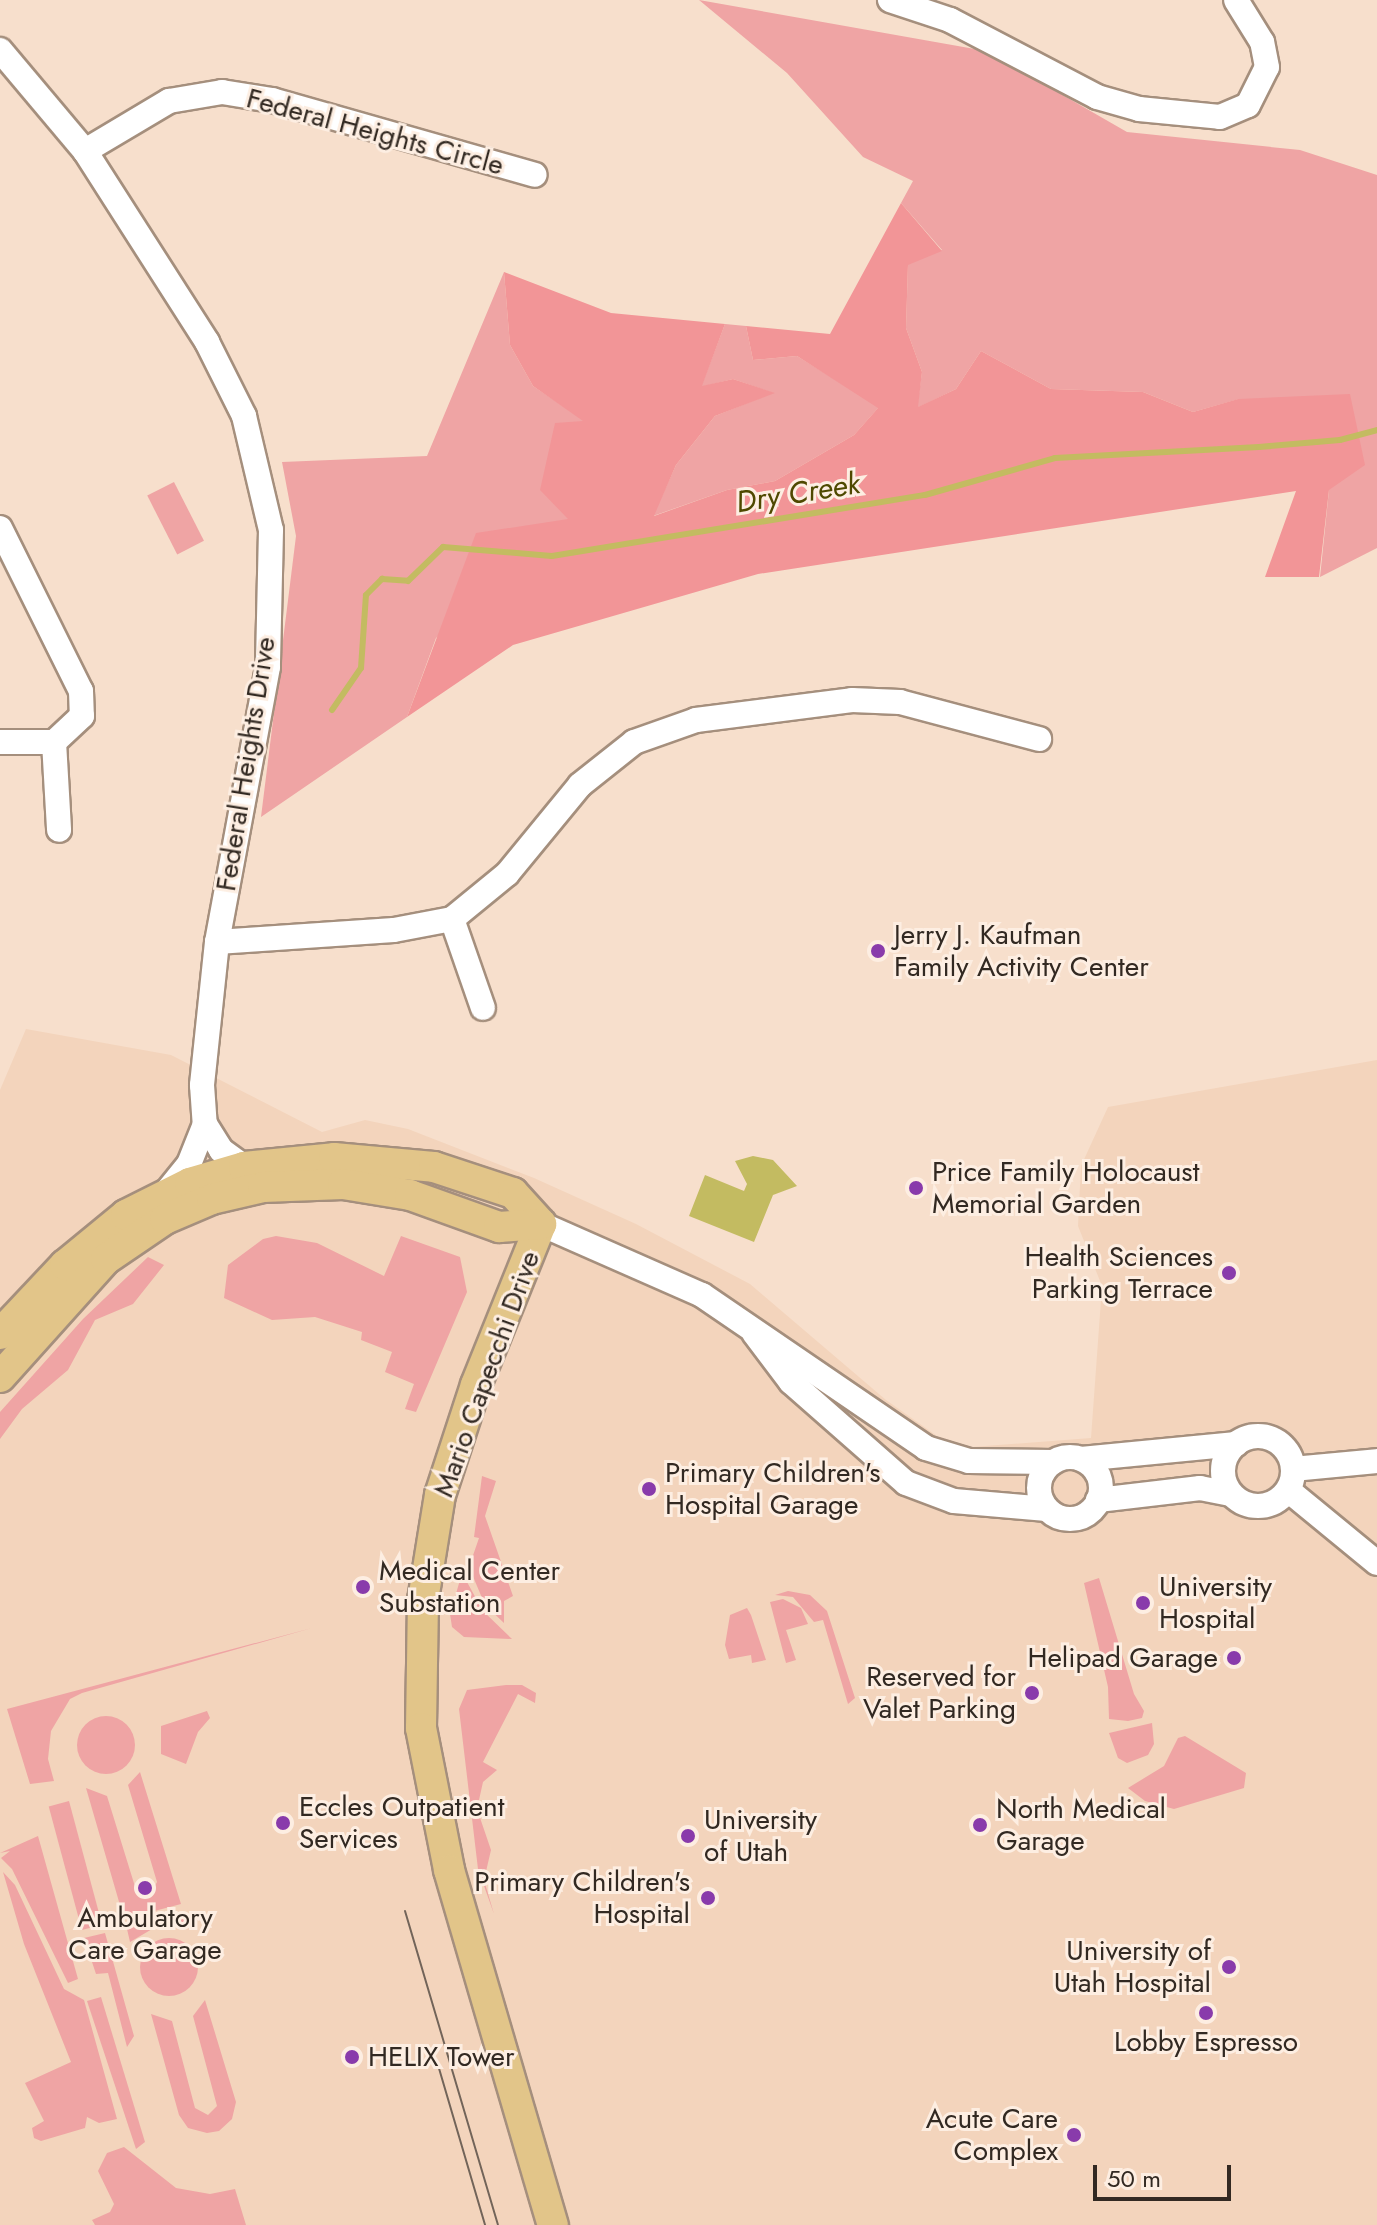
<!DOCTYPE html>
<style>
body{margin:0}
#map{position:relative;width:1377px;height:2225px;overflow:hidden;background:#f7dfcc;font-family:Jost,sans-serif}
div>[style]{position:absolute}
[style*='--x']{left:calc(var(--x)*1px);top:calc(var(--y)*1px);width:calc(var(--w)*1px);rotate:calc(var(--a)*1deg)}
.built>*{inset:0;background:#f3d4bc}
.green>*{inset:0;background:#efa4a4;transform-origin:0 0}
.round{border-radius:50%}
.forest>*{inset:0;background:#f29597}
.water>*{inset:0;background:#c3bb61}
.stream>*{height:6px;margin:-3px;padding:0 3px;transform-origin:3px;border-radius:3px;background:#c3bb61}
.roads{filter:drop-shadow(2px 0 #a58f7d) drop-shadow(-2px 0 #a58f7d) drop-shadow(0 2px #a58f7d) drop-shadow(0 -2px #a58f7d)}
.minor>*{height:24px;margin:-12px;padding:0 12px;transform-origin:12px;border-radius:12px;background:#fff}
.minor>.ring{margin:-12px;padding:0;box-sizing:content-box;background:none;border:24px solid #fff;border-radius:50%}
.major>*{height:30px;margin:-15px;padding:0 15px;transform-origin:15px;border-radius:15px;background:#e2c589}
.tram>*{height:2px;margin:-1px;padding:0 1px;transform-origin:1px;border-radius:1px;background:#726459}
.dots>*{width:22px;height:22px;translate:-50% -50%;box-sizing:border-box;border:4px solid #fdeee2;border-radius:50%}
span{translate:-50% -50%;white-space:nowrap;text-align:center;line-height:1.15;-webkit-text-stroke:6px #fdeee2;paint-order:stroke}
.street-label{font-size:28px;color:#322922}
.poi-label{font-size:28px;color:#322922}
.left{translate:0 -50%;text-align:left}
.right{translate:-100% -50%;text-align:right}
.water-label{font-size:30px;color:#4f4900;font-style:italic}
.scale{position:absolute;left:1093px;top:2165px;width:138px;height:36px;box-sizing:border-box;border:4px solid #322922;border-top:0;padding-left:10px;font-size:24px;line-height:28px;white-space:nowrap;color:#322922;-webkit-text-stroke:6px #fdeee2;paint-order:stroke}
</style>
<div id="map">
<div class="built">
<div style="clip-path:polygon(26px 1029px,171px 1055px,322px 1132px,365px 1120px,408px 1129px,534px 1178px,636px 1224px,750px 1284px,886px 1400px,937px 1436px,972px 1447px,1091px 1438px,1102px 1286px,1078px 1226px,1081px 1166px,1108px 1107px,1377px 1060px,1377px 2225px,0 2225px,0 1090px)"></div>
</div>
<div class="green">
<div style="clip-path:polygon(699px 0,986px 51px,1127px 132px,1300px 150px,1377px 175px,1377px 548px,1320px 577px,1329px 490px,1239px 399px,1193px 412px,1143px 392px,1051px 389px,981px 351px,956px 389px,917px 408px,922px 372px,906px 328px,908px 264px,942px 250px,901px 203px,913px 181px,863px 157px,787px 73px)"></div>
<div style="clip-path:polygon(504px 272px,510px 345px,533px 386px,585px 421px,569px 519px,436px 638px,407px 717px,261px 817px,296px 536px,282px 462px,427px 456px)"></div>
<div style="clip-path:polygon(725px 324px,746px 326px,753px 360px,797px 356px,879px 407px,854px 435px,775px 481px,727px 490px,653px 516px,676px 465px,715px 416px,773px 393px,733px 379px,701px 387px)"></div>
<div style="left:174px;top:482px;width:66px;height:30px;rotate:63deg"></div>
<div style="clip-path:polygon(276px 1236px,317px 1243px,384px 1276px,401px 1236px,460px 1257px,467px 1292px,416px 1412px,405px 1409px,414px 1384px,385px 1372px,392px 1352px,361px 1340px,362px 1332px,315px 1317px,272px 1320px,224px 1298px,228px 1265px,263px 1239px)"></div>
<div style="clip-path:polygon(148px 1257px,164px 1265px,133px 1304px,95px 1320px,68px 1370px,22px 1409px,0 1439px,0 1412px,83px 1319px)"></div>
<div style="clip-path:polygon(482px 1476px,496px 1481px,485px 1516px,513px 1596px,504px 1601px,504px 1623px,485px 1605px,469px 1567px,479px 1538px,474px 1537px)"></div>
<div style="clip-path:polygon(1099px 1578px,1134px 1694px,1144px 1711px,1142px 1718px,1128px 1721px,1109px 1719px,1108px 1687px,1084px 1583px)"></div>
<div style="clip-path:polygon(460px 1580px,467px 1582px,483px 1611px,512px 1639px,464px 1637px,452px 1627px,450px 1614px)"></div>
<div style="clip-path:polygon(788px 1591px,810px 1595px,827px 1611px,855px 1698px,848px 1704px,823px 1620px,814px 1622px,793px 1597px,775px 1595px)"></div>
<div style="clip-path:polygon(783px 1599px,801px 1608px,808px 1624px,786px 1630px,796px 1660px,786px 1663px,770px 1602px)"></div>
<div style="clip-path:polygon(747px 1608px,751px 1615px,766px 1660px,752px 1663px,751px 1655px,729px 1659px,725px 1645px,730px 1615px)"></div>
<div style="clip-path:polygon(312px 1628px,82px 1693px,70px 1699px,51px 1731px,48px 1759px,54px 1781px,30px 1784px,7px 1709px)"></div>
<div style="clip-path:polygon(506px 1685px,522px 1685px,536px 1693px,535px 1703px,518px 1694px,483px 1762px,497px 1770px,483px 1782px,477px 1809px,491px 1850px,484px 1880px,494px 1914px,478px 1869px,459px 1709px,467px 1690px)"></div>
<div style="clip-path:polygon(207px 1711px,210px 1718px,198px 1732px,186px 1764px,161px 1754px,161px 1726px)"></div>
<div class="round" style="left:77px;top:1716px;width:58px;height:58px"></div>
<div style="clip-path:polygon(1152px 1723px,1154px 1744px,1148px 1755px,1127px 1763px,1118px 1758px,1109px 1733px)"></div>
<div style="clip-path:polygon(1185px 1736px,1246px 1773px,1244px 1788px,1174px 1809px,1145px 1801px,1128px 1788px,1164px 1766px,1178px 1738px)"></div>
<div style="clip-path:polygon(140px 1772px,181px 1904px,124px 1919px,86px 1788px,107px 1796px,137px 1893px,149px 1897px,157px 1882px,128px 1785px)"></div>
<div style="left:69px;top:1801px;width:128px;height:21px;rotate:75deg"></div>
<div style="clip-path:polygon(38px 1836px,78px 1979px,68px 1983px,12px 1869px,1px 1858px,10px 1851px,0 1853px)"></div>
<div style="clip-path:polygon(3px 1872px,15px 1885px,64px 1989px,84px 2000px,117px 2119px,99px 2123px,87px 2117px,85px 2128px,41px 2141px,34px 2138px,32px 2128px,44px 2121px,25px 2083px,71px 2062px,24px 1944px)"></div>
<div style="clip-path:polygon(184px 1914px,187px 1927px,159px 1925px,130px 1942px,127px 1929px)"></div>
<div style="clip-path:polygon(105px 1933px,134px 2036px,127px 2047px,108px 1973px,96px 1974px,84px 1938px)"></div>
<div class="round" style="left:140px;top:1938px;width:58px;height:58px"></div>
<div style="clip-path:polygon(101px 1997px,145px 2142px,136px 2149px,87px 2001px)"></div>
<div style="clip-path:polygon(205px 2000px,236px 2102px,232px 2119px,219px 2131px,207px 2133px,188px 2128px,179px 2115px,151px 2014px,172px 2021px,195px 2108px,208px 2115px,217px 2106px,193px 2016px)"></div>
<div style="clip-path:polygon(124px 2147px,176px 2188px,210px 2194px,235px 2189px,246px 2225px,95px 2225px,92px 2220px,110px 2212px,114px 2204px,98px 2171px,107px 2153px)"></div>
</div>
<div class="forest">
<div style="clip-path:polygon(901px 203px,942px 251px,908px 265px,906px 328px,922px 372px,918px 407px,956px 389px,981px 351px,1051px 389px,1143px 392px,1193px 412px,1238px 399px,1350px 394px,1365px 465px,1329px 490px,1319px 577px,1265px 577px,1296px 491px,758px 574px,513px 645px,407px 717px,476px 533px,568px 519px,540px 490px,555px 423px,583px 421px,533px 386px,510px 345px,504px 272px,611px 313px,725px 324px,702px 386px,733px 379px,775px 393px,715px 416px,676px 465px,654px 516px,727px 490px,775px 481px,854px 435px,878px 408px,797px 356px,753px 360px,746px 326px,830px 334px)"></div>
</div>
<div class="water">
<div style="clip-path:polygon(753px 1156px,773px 1160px,797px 1186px,773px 1195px,754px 1242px,689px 1216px,705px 1175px,744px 1191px,747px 1184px,735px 1161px)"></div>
</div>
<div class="stream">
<div style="--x:332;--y:710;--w:51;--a:-55.4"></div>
<div style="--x:361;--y:668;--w:73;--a:-86.1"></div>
<div style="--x:366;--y:595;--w:23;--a:-45"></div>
<div style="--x:382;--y:579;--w:26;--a:4"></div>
<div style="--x:408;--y:581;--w:49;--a:-44.2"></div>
<div style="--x:443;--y:547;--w:109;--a:4.7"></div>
<div style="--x:552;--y:556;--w:378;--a:-9.3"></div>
<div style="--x:925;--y:495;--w:135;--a:-15.9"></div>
<div style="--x:1055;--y:458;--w:204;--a:-3.1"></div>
<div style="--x:1259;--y:447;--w:81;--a:-4.9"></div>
<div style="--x:1340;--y:440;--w:38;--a:-15"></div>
</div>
<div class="roads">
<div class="minor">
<div style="--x:890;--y:0;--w:63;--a:18.4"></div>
<div style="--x:950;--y:20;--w:166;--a:27.6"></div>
<div style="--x:1097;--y:97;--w:44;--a:15.9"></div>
<div style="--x:1139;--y:109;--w:81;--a:5.6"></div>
<div style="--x:1220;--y:117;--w:30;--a:-23"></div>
<div style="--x:1248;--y:105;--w:42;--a:-63.4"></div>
<div style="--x:1267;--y:67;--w:25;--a:-101"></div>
<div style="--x:1262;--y:42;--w:49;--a:-121.8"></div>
<div style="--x:0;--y:50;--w:132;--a:49.9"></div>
<div style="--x:85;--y:151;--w:227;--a:57.4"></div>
<div style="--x:207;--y:342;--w:83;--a:63.4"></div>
<div style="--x:244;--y:416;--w:117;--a:76.7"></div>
<div style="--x:271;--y:530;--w:137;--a:91.3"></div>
<div style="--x:268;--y:667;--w:280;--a:100.5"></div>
<div style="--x:217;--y:942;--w:144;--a:96"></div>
<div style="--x:202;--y:1085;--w:39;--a:86"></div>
<div style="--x:205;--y:1124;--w:43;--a:111.8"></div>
<div style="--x:189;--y:1164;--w:36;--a:129"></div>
<div style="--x:85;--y:151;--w:98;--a:-30.8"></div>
<div style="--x:169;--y:101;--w:54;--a:-9.6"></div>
<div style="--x:222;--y:92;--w:51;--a:9.1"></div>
<div style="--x:272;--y:100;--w:273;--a:15.9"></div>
<div style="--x:0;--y:528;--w:182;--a:63.6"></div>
<div style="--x:81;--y:691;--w:25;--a:88"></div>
<div style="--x:82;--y:716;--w:38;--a:137"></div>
<div style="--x:0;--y:742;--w:54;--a:0"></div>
<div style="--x:54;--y:742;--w:88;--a:86.7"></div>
<div style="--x:452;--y:919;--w:94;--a:70.8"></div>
<div style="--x:217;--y:942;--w:177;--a:-3.9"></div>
<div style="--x:394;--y:930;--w:59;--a:-10.7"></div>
<div style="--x:452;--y:919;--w:71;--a:-39.3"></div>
<div style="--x:507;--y:874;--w:115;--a:-50.6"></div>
<div style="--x:580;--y:785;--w:69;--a:-38.5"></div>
<div style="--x:634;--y:742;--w:66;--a:-19.5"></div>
<div style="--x:696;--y:720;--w:157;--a:-7.3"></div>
<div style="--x:852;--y:700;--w:48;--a:2.4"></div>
<div style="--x:900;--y:702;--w:144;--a:14.9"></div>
<div style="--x:205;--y:1124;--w:31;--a:58"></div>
<div style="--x:221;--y:1150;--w:29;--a:36"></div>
<div style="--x:541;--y:1224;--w:176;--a:23.8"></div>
<div style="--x:702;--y:1295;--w:271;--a:34.3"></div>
<div style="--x:926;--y:1448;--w:45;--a:16.8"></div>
<div style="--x:969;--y:1461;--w:84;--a:0.7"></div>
<div style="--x:754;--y:1333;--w:61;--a:52.9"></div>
<div style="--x:791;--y:1382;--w:153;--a:41.3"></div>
<div style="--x:906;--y:1483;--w:51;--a:20.6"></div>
<div style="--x:954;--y:1501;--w:93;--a:4.9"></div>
<div class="ring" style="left:1223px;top:1436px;width:46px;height:46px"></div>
<div class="ring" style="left:1039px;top:1457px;width:38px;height:38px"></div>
<div style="--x:1081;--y:1459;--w:156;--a:-5.5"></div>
<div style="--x:1293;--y:1469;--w:84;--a:-5.4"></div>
<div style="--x:1288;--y:1490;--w:115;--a:39.4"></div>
<div style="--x:1098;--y:1500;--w:103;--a:-6.7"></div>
<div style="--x:1200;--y:1488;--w:31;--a:11"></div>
</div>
<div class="major">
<div style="--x:541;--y:1224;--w:174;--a:112"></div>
<div style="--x:476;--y:1385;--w:116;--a:108.1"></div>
<div style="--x:440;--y:1495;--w:106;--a:99.2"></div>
<div style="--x:423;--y:1600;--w:128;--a:90.9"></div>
<div style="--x:421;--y:1728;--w:145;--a:78.8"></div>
<div style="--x:449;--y:1870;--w:370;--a:73.7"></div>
<div style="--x:0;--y:1334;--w:95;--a:-46.7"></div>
<div style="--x:65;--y:1265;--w:79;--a:-39.3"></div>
<div style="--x:126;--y:1215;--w:72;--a:-26.6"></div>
<div style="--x:190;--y:1183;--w:56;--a:-16.5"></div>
<div style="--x:244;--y:1167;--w:90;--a:-5.7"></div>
<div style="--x:334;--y:1158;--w:100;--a:5.1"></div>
<div style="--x:434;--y:1167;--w:83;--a:18.2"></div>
<div style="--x:513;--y:1193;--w:42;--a:47.9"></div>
<div style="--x:0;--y:1377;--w:159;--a:-48.1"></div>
<div style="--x:106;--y:1259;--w:71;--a:-34.1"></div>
<div style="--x:165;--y:1219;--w:51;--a:-23.1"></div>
<div style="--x:212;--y:1199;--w:52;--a:-13.2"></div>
<div style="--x:263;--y:1187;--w:80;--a:-2.1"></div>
<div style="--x:343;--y:1184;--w:68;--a:9.3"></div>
<div style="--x:410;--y:1195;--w:95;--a:19.8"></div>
<div style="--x:499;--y:1227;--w:42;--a:-4.1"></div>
</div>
</div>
<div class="tram">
<div style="--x:405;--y:1911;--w:327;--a:73.5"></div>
<div style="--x:438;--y:2065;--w:167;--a:73.6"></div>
</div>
<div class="dots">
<div style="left:878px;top:951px;background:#893bab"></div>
<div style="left:916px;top:1188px;background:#893bab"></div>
<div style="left:1229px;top:1273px;background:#893bab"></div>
<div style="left:649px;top:1489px;background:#893bab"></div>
<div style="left:363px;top:1587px;background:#893bab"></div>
<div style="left:1143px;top:1603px;background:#893bab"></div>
<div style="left:1234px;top:1658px;background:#893bab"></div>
<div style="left:1032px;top:1693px;background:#893bab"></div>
<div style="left:283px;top:1823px;background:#893bab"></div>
<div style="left:980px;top:1825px;background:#893bab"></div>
<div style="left:688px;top:1836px;background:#893bab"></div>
<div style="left:145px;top:1888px;background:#893bab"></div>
<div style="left:708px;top:1898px;background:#893bab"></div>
<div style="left:1229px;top:1967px;background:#893bab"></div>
<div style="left:1206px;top:2013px;background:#893bab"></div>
<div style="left:352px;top:2057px;background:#893bab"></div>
<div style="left:1074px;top:2135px;background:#893bab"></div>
</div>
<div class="street-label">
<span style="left:375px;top:132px;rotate:15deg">Federal Heights Circle</span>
<span style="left:246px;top:764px;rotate:-81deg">Federal Heights Drive</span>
<span style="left:487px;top:1374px;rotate:-70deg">Mario Capecchi Drive</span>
</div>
<div class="poi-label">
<span class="left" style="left:894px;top:951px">Jerry J. Kaufman<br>Family Activity Center</span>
<span class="left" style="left:932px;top:1188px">Price Family Holocaust<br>Memorial Garden</span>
<span class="right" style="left:1213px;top:1273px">Health Sciences<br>Parking Terrace</span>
<span class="left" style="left:665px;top:1489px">Primary Children's<br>Hospital Garage</span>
<span class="left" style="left:379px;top:1587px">Medical Center<br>Substation</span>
<span class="left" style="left:1159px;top:1603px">University<br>Hospital</span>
<span class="right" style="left:1218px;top:1658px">Helipad Garage</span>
<span class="right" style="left:1016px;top:1693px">Reserved for<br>Valet Parking</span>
<span class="left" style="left:299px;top:1823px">Eccles Outpatient<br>Services</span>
<span class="left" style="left:996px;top:1825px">North Medical<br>Garage</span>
<span class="left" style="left:704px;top:1836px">University<br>of Utah</span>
<span class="right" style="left:690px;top:1898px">Primary Children's<br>Hospital</span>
<span style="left:145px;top:1934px">Ambulatory<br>Care Garage</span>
<span class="right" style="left:1211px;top:1967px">University of<br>Utah Hospital</span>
<span style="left:1206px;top:2042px">Lobby Espresso</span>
<span class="left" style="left:368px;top:2057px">HELIX Tower</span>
<span class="right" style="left:1058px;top:2135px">Acute Care<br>Complex</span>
</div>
<div class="water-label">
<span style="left:798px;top:493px;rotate:-9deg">Dry Creek</span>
</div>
<div class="scale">50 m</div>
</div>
